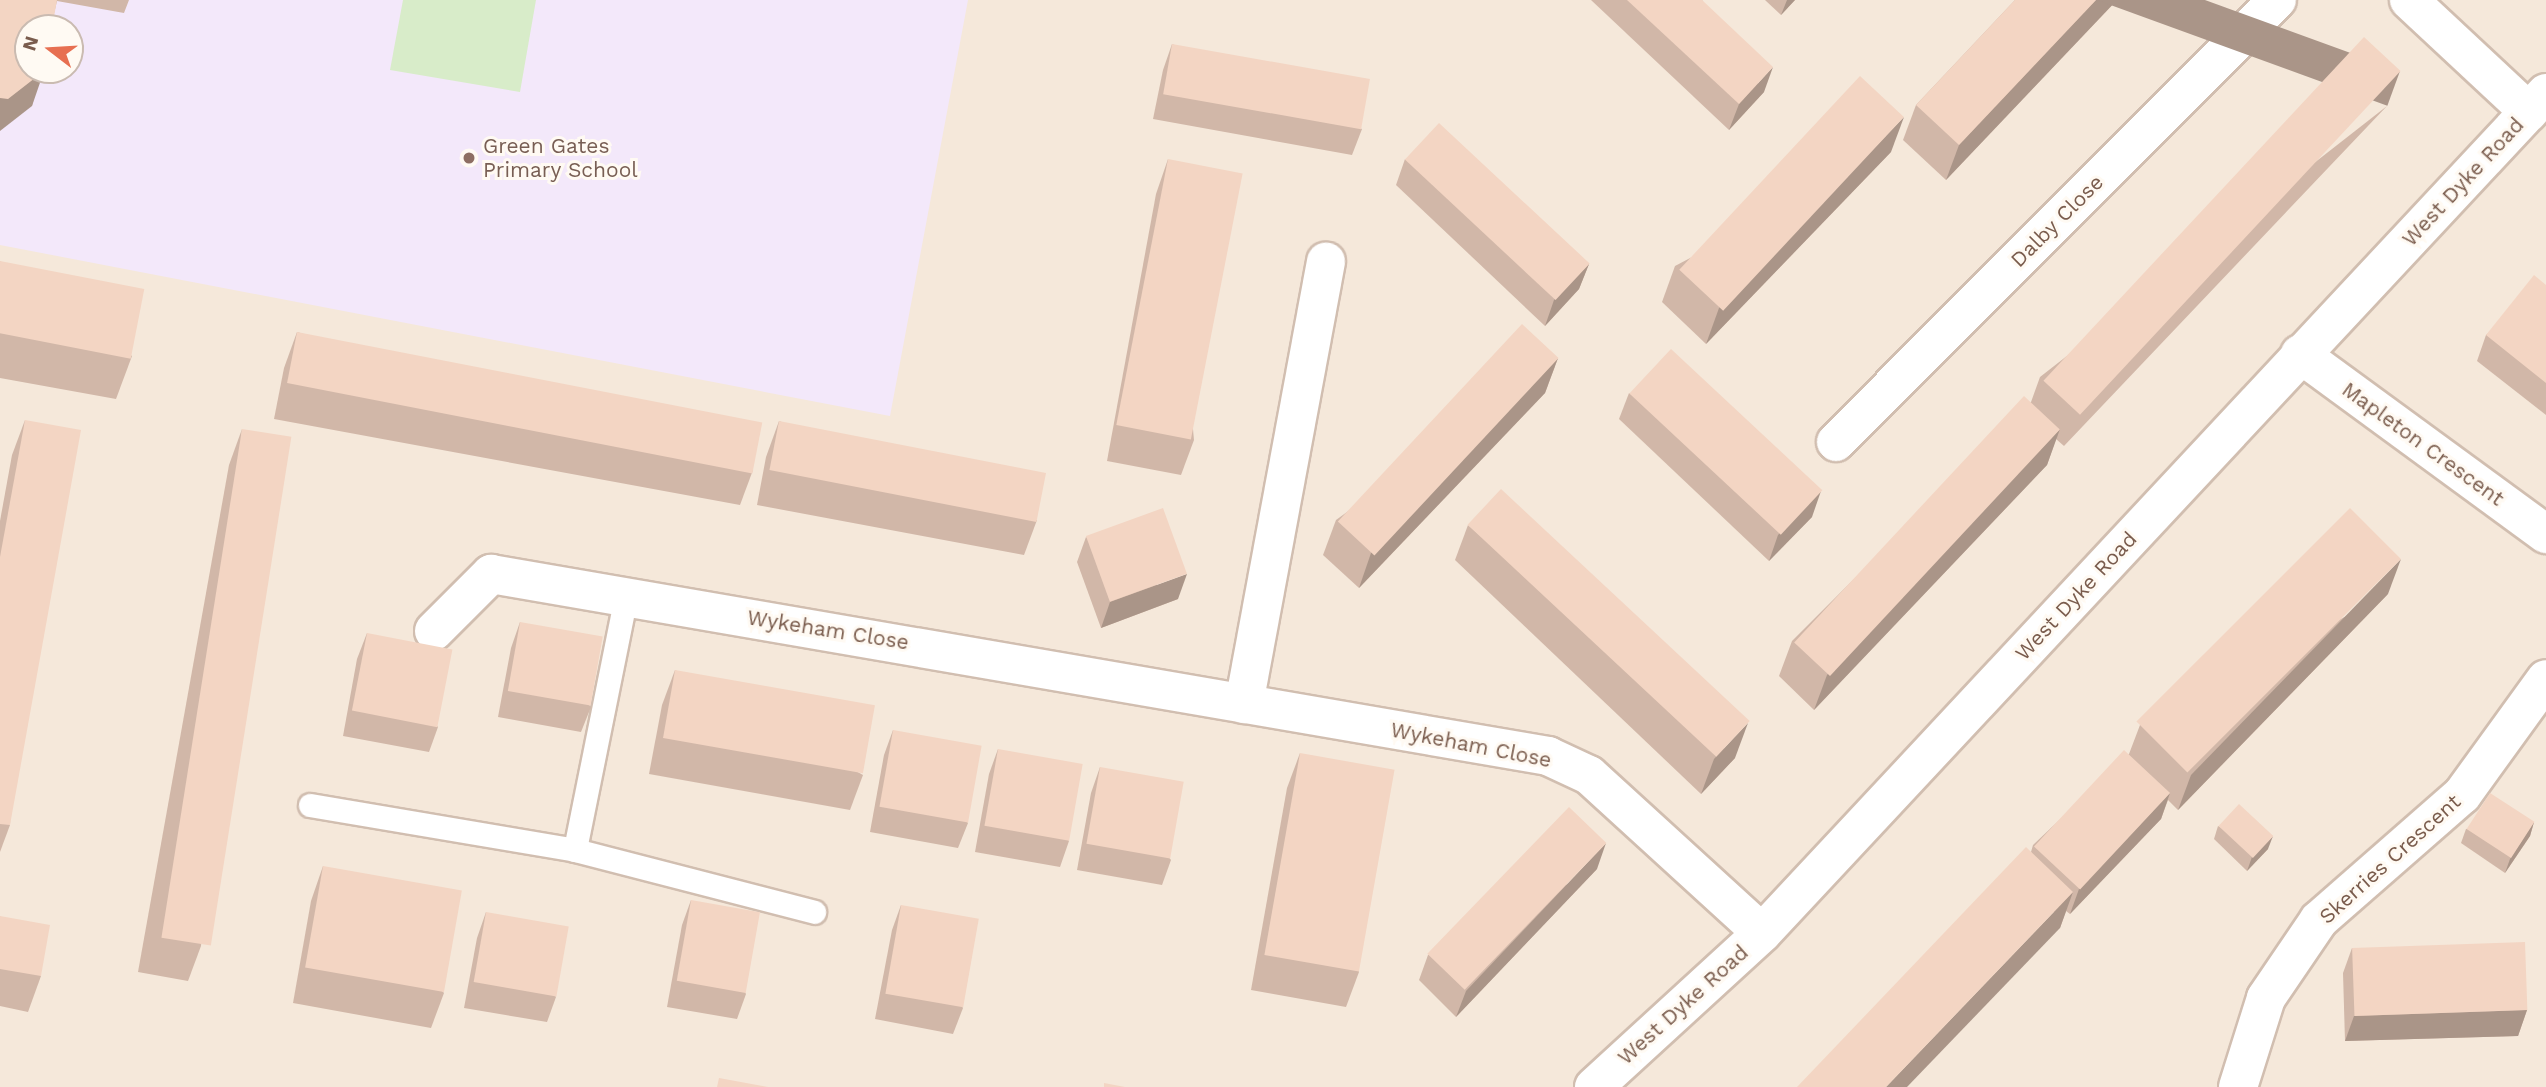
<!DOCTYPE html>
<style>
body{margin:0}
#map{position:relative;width:2546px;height:1087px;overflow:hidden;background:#fdf6ec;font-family:"Work Sans",sans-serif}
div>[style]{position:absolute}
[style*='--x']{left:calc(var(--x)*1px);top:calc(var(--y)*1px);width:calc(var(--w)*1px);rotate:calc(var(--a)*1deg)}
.residential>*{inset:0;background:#f5e8da}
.education>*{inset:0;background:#f3e8fa}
.green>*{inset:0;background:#d8ecc9}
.roads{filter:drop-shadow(2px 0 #d1beb0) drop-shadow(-2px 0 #d1beb0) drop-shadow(0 2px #d1beb0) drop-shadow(0 -2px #d1beb0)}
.lane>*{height:23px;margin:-11.5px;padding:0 11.5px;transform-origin:11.5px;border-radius:11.5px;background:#fff}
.street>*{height:38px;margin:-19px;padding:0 19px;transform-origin:19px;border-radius:19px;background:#fff}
.secondary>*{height:38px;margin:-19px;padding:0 19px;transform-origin:19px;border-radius:19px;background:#fff}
.wall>*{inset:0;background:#d1b7a8}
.shaded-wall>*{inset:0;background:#aa9588;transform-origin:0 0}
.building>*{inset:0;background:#f3d5c3;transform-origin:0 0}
.dots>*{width:19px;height:19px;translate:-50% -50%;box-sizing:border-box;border:4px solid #fffaf3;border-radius:50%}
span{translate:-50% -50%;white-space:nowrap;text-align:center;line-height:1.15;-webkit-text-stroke:6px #fffaf3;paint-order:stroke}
.education-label{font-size:21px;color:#785e54}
.left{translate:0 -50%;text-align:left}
.street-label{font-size:21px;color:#7a5c4d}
.north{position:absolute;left:14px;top:14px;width:70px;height:70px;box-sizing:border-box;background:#fffaf3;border:2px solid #cabbb1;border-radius:50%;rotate:287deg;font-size:19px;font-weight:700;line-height:28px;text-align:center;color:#7a5c4d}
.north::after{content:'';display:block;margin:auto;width:24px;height:32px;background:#e76f51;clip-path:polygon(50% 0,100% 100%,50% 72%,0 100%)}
</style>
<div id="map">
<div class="residential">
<div style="clip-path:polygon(evenodd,0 0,2546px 0,2546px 1087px,0 1087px,0 0,28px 28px,70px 28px,70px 70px,28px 70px,28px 28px)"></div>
</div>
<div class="education">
<div style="clip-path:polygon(evenodd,0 0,968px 0,890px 416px,0 245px,0 0,28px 28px,70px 28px,70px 70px,28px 70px,28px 28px)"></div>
</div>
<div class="green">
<div style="clip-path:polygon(403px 0,536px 0,520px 92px,390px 70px)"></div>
</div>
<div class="roads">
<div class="lane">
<div style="--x:626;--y:596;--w:259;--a:101.4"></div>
<div style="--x:575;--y:850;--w:247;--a:14.5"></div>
<div style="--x:310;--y:805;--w:269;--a:9.6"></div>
</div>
<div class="street">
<div style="--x:2409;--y:0;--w:164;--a:43"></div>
<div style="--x:2300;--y:354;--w:305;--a:36.2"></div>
<div style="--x:1836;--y:442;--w:624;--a:-45.06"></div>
<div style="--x:434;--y:631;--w:81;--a:-45"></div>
<div style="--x:491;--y:574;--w:1073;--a:9.77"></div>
<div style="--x:1548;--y:756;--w:45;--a:24.9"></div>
<div style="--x:1589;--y:775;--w:234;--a:42.4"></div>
<div style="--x:1244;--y:704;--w:450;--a:-79.5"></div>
<div style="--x:2238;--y:1087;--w:93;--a:-72.5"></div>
<div style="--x:2266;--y:998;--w:94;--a:-55.8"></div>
<div style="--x:2319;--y:920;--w:190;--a:-41.2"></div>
<div style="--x:2462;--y:795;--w:143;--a:-54.1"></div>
</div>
<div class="secondary">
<div style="--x:1594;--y:1087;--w:228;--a:-42.5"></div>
<div style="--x:1762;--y:933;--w:1149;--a:-46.97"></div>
</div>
</div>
<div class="wall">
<div style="clip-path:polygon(0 0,129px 0,124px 13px,57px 1px,32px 106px)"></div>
<div style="clip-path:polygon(1591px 0,1702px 0,1764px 92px,1729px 130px)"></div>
<div style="clip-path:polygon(1765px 0,1795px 0,1781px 15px)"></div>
<div style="clip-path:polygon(2015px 0,2117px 0,1946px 180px,1903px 140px,1916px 105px)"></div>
<div style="clip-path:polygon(1172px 44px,1362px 129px,1352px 155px,1153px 119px,1163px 70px)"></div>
<div style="clip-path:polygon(2387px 106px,2064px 446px,2056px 439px,2047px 465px,1814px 710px,1779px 676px,1792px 641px,2031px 402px,2040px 377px)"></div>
<div style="clip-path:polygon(1891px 152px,1706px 344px,1662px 302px,1675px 266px)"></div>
<div style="clip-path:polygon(1168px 159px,1194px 440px,1181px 475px,1107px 461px,1156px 194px)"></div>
<div style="clip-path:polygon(1405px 159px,1589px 264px,1579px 289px,1545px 326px,1396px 185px)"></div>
<div style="clip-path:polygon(0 261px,132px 356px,116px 399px,0 378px)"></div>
<div style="clip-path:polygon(2546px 285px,2546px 415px,2477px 361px,2486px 335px)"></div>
<div style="clip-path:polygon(297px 332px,753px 470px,740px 505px,274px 419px,284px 368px)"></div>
<div style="clip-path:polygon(1558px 358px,1545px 393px,1359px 588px,1323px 555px,1336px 520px)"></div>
<div style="clip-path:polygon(1629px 393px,1812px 517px,1769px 561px,1619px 419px)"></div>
<div style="clip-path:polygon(25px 420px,10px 825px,0 852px,0 521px,12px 455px)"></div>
<div style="clip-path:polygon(779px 421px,1037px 520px,1024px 555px,757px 505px,766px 457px)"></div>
<div style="clip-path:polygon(242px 429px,201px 946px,188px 981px,138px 972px,229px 465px)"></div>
<div style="clip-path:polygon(1468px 525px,1735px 758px,1701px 794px,1455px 560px)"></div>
<div style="clip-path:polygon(1086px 537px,1178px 599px,1101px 628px,1077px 562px)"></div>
<div style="clip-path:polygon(2388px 594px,2178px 810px,2168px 800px,2161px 819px,2070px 914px,2066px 911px,2060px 928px,2031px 852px,2033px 845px,2129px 754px,2140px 725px)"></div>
<div style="clip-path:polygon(520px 622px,591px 707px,581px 732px,498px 717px,511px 648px)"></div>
<div style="clip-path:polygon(367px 633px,438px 727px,429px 752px,343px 736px,357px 659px)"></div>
<div style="clip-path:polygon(675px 670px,863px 775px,850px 810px,649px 774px,662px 705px)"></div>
<div style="clip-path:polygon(893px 730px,968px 823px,958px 848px,870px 832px,884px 755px)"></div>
<div style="clip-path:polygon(998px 749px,1069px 841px,1060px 867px,975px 852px,989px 774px)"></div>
<div style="clip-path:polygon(1300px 753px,1359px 972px,1346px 1007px,1251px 990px,1287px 788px)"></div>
<div style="clip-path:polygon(1100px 767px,1171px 860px,1162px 885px,1077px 870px,1091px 793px)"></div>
<div style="clip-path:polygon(2534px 822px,2530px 836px,2505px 873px,2461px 843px,2466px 829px)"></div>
<div style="clip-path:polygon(2218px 826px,2268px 849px,2247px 871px,2214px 839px)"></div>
<div style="clip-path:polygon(323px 866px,444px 993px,431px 1028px,293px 1003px,311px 901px)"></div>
<div style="clip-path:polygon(1597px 869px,1456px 1017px,1419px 980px,1428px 955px)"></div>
<div style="clip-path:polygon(691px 900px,746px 994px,737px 1019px,667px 1007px,682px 925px)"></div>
<div style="clip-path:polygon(901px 905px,963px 1008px,953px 1034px,875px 1019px,892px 930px)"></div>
<div style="clip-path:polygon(486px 912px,556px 997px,547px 1022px,464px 1008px,477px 938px)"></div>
<div style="clip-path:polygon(0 916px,41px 976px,28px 1012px,0 1006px)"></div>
<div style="clip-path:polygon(2352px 948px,2527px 1010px,2518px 1036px,2345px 1041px,2343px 973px)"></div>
</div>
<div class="shaded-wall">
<div style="clip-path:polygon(1787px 0,1795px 0,1781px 15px)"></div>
<div style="clip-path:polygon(2096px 0,2117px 0,1946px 180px,1959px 145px)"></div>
<div style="clip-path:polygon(1773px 67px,1764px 92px,1729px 130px,1739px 104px)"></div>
<div style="clip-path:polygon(44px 71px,32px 106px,0 131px,0 98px)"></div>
<div style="left:2400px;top:71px;width:37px;height:469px;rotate:110deg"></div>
<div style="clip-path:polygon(1904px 117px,1891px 152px,1706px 344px,1719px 308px)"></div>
<div style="clip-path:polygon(1589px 264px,1579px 289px,1545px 326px,1554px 300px)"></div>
<div style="clip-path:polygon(1558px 358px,1545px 393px,1359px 588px,1371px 553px)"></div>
<div style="clip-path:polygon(2060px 429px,2047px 465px,1814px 710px,1827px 675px)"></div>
<div style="clip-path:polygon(1821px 491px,1812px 517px,1769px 561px,1778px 535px)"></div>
<div style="clip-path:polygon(2401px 559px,2388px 594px,2178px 810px,2191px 775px)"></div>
<div style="clip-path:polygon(1187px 574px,1178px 599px,1101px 628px,1110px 602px)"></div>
<div style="clip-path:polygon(1748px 723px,1735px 758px,1701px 794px,1714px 759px)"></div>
<div style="clip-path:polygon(2170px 793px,2161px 819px,2070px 914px,2079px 889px)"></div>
<div style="clip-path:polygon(2534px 822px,2530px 836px,2505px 873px,2510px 859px)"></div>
<div style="clip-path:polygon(2273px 836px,2268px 849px,2247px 871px,2252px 857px)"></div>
<div style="clip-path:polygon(1606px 843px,1597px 869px,1456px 1017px,1466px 991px)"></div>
<div style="clip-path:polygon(2073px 892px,2060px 928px,1907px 1087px,1886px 1087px)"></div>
<div style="clip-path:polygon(2527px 1010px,2518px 1036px,2345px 1041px,2354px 1016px)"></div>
</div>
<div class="building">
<div style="clip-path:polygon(0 0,57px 0,52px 28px,28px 28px,28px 70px,44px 71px,8px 99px,0 98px)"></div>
<div style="clip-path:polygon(1627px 0,1702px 0,1773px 67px,1739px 104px)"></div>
<div style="clip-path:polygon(2015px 0,2096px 0,1959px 145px,1916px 105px)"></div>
<div style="left:2364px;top:37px;width:50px;height:470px;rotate:43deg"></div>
<div style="left:1172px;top:44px;width:201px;height:51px;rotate:10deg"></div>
<div style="left:1860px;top:76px;width:60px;height:265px;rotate:43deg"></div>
<div style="left:1439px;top:123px;width:206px;height:50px;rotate:43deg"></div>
<div style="left:1168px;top:159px;width:76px;height:271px;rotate:11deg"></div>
<div style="left:0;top:261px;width:147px;height:71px;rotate:11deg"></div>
<div style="clip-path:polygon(2534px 275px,2546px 285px,2546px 383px,2486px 335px)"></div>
<div style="left:1522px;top:324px;width:50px;height:270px;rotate:43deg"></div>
<div style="left:297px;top:332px;width:474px;height:52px;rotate:11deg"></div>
<div style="left:1671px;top:349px;width:207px;height:61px;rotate:43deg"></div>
<div style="left:2024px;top:396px;width:49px;height:337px;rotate:43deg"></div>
<div style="clip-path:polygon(25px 420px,81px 430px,10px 825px,0 824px,0 557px)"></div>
<div style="left:779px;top:421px;width:272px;height:50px;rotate:11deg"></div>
<div style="left:242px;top:429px;width:50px;height:515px;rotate:9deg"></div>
<div style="left:1501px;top:489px;width:340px;height:49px;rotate:43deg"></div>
<div style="left:1163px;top:508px;width:70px;height:82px;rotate:70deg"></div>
<div style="left:2350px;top:508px;width:72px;height:302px;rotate:45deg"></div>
<div style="left:520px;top:622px;width:84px;height:70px;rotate:10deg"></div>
<div style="left:367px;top:633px;width:87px;height:79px;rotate:11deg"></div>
<div style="left:675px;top:670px;width:203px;height:69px;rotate:10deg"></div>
<div style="left:893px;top:730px;width:90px;height:78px;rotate:10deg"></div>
<div style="left:998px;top:749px;width:86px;height:78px;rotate:10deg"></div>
<div style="left:2124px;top:750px;width:63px;height:132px;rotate:43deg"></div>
<div style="left:1300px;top:753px;width:96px;height:205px;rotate:10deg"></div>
<div style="left:1100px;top:767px;width:85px;height:78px;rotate:10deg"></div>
<div style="left:2490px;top:793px;width:53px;height:43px;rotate:33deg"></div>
<div style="left:2239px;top:804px;width:47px;height:30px;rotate:43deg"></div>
<div style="left:1569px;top:807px;width:52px;height:204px;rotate:44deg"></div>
<div style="clip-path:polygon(2026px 847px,2073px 892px,1886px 1087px,1797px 1087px)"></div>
<div style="left:323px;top:866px;width:141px;height:103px;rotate:10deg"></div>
<div style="left:691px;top:900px;width:70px;height:82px;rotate:10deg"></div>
<div style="left:901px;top:905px;width:79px;height:90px;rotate:10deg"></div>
<div style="left:486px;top:912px;width:84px;height:71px;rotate:10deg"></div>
<div style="clip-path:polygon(0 916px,50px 925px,41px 976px,0 969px)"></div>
<div style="left:2525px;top:942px;width:68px;height:173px;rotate:88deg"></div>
<div style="clip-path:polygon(719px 1078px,768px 1087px,717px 1087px)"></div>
<div style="clip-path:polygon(1104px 1083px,1125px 1087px,1104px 1087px)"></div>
</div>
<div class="dots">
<div style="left:469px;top:158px;background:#8d6e63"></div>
</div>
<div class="education-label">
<span class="left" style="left:483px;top:158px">Green Gates<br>Primary School</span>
</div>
<div class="street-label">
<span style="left:2463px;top:182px;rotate:-47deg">West Dyke Road</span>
<span style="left:2057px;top:221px;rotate:-45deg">Dalby Close</span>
<span style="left:2423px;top:444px;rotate:36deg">Mapleton Crescent</span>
<span style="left:2076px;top:596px;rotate:-47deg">West Dyke Road</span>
<span style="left:828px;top:630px;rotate:9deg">Wykeham Close</span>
<span style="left:1471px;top:745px;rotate:11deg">Wykeham Close</span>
<span style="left:2390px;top:859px;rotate:-42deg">Skerries Crescent</span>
<span style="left:1683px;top:1005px;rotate:-42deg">West Dyke Road</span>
</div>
<div class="north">N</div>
</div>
